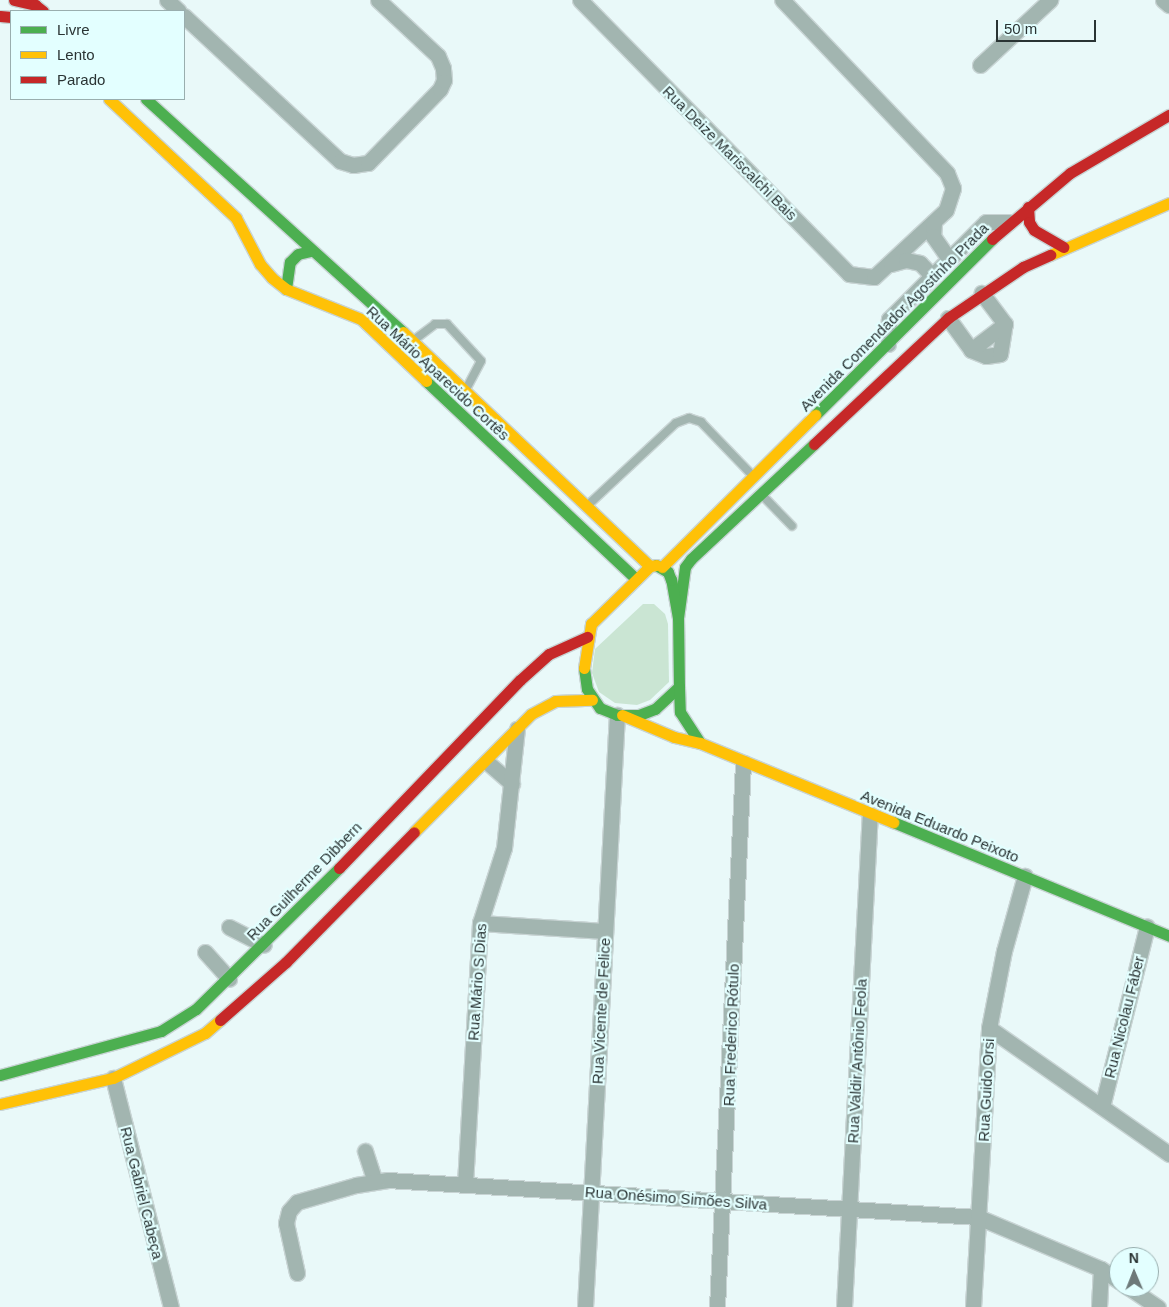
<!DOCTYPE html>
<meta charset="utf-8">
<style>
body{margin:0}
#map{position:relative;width:1169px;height:1307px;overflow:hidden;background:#e9f9f9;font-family:Arial,sans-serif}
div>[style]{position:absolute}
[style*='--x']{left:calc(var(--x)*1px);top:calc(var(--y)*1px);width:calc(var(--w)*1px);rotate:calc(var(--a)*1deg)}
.green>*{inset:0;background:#cae5d3}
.roads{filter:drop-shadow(1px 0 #c8d4d4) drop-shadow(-1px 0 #c8d4d4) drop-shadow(0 1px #c8d4d4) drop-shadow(0 -1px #c8d4d4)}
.lane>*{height:8px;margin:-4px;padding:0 4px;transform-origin:4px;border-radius:4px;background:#a2b5b0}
.street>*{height:15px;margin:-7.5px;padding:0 7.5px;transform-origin:7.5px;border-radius:7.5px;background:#a2b5b0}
.fast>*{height:11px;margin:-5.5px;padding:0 5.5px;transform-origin:5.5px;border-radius:5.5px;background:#4caf50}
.slow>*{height:11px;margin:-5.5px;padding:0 5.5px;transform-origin:5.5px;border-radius:5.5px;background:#ffc107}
.jam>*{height:11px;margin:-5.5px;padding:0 5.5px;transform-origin:5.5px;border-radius:5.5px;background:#c62828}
span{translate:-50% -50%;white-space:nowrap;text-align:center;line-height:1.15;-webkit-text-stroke:4.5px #e3ffff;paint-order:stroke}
.street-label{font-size:15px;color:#2a3434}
.legend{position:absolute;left:10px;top:10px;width:175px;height:90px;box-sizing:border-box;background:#e3ffff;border:1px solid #99aeae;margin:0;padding:6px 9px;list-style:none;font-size:15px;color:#2a3434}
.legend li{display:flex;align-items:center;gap:10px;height:25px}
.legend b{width:25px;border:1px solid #99aeae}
.north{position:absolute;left:1109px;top:1247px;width:50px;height:50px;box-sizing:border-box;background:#e3ffff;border:1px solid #99aeae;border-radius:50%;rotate:359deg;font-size:14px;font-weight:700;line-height:20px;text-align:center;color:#2a3434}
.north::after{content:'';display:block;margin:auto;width:18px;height:22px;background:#6d7979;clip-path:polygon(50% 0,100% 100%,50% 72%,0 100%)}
.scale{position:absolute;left:996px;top:20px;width:100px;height:22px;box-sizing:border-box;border:2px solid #2a3434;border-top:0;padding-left:6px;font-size:15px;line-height:18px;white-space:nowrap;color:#2a3434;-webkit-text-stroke:4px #e3ffff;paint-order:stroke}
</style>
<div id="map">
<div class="green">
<div style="clip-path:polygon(643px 604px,654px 604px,665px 614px,668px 624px,669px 682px,650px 700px,637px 705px,615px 703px,599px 692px,592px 673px,595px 649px)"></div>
</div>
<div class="roads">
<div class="lane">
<div style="--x:414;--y:340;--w:26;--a:-37"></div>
<div style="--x:435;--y:324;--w:12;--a:0"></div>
<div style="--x:447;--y:324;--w:50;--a:47.4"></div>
<div style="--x:481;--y:361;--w:32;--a:118"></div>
<div style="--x:762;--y:495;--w:43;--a:45.9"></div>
<div style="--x:588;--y:505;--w:120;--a:-43"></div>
<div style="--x:676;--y:423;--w:14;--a:-21"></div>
<div style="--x:689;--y:418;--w:13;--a:18"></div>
<div style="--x:701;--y:422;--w:74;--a:46.1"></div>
</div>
<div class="street">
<div style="--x:167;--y:0;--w:16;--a:43"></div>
<div style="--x:580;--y:0;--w:384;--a:45.5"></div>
<div style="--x:849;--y:274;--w:25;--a:7"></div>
<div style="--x:874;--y:277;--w:98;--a:-42.9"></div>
<div style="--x:946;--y:210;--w:23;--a:-72"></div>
<div style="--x:953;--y:188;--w:16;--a:-112"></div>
<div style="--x:947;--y:173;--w:239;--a:-133.6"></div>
<div style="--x:1163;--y:0;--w:8;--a:40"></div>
<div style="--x:184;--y:16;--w:213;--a:42.9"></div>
<div style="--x:340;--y:161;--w:14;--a:17"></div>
<div style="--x:353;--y:165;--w:15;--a:-8"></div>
<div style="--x:368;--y:163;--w:103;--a:-45.8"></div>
<div style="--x:440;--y:89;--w:10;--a:-66"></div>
<div style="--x:444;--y:80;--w:12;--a:-95"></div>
<div style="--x:443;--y:68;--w:13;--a:-113"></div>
<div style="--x:438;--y:56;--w:82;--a:-137"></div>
<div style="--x:980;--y:65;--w:96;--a:-42.9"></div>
<div style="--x:934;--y:223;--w:13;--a:94"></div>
<div style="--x:933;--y:236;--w:28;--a:55"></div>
<div style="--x:891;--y:264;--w:16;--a:-15"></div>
<div style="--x:906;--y:260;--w:14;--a:12"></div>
<div style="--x:920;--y:263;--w:18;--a:47"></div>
<div style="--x:948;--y:318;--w:39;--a:54"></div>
<div style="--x:971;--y:350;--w:16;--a:22"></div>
<div style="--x:986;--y:356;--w:14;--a:-8"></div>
<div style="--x:1000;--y:354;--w:30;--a:-81"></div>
<div style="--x:1005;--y:324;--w:39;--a:-127"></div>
<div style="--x:888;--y:344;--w:25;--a:-88"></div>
<div style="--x:889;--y:319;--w:137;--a:-45"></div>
<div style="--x:986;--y:222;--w:23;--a:0"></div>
<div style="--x:971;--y:350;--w:43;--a:-37.4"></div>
<div style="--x:487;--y:762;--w:33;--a:41"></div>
<div style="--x:480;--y:923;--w:125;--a:3.7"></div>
<div style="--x:229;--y:927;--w:39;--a:27"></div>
<div style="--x:205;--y:952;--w:36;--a:48"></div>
<div style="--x:989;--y:1028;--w:220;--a:35"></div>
<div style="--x:113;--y:1078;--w:236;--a:75.8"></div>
<div style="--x:1102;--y:1107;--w:186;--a:-76"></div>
<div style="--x:365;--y:1151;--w:32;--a:72"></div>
<div style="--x:465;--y:1184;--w:261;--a:-86.7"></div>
<div style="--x:480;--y:923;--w:79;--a:-72.3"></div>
<div style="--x:504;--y:848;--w:120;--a:-83.8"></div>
<div style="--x:297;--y:1273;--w:51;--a:-102.4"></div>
<div style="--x:286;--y:1223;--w:12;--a:-76"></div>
<div style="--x:289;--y:1211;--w:12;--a:-48"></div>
<div style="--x:297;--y:1202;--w:61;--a:-16.1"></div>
<div style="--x:356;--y:1185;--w:32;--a:-9"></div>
<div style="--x:388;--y:1180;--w:591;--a:3.59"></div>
<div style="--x:978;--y:1217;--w:134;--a:22.9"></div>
<div style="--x:1101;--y:1269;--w:22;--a:34"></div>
<div style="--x:1128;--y:1287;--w:36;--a:34"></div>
<div style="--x:585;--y:1307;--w:593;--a:-86.91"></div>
<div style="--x:717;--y:1307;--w:545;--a:-87.26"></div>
<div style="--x:844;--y:1307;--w:493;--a:-87"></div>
<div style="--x:973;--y:1307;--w:279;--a:-86.7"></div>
<div style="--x:989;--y:1028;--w:78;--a:-79"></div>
<div style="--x:1004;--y:951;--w:78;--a:-74.4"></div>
<div style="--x:1099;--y:1307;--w:38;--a:-87"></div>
</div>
<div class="fast">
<div style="--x:146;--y:99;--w:347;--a:42.2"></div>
<div style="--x:286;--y:289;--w:27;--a:-82"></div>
<div style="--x:290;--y:262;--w:11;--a:-45"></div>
<div style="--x:298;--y:254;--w:12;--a:-14"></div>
<div style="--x:426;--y:381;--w:289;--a:43.3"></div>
<div style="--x:815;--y:415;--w:250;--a:-44.8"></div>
<div style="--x:678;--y:618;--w:51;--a:-82.2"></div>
<div style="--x:685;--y:567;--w:10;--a:-53"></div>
<div style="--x:691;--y:559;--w:168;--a:-43.1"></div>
<div style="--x:584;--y:668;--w:21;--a:82"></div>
<div style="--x:587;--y:689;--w:23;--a:56"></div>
<div style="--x:600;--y:708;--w:18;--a:22"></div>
<div style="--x:617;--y:715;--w:22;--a:0"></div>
<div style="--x:639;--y:715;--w:17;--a:-21"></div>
<div style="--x:655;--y:709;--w:33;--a:-43"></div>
<div style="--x:679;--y:687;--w:69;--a:-90.8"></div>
<div style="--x:678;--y:618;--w:39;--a:-100"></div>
<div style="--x:671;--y:580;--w:9;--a:-111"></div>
<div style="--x:668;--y:572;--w:14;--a:-150"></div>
<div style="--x:679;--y:687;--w:25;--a:88"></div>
<div style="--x:680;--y:712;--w:37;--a:57"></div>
<div style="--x:893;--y:822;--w:299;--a:22.4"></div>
<div style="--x:0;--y:1075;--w:167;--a:-15.3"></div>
<div style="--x:161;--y:1031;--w:41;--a:-32.2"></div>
<div style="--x:196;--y:1009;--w:201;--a:-44.6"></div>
</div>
<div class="slow">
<div style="--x:109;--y:99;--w:174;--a:43.1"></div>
<div style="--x:236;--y:218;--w:52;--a:62.4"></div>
<div style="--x:260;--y:264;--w:18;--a:49"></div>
<div style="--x:272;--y:278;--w:18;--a:38"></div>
<div style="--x:286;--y:289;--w:81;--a:21.8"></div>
<div style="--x:361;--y:319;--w:90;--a:43.6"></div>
<div style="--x:1050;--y:255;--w:130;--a:-23.6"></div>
<div style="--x:403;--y:332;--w:340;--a:43.5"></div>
<div style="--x:662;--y:567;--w:216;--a:-44.8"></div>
<div style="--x:584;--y:668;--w:45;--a:-81"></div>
<div style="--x:591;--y:624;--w:83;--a:-44.5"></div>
<div style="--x:650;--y:566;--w:6;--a:-9"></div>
<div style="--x:622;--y:715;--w:56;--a:22.9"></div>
<div style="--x:674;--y:737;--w:27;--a:13"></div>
<div style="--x:700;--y:743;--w:209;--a:22.3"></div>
<div style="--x:414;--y:832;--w:166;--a:-45.2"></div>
<div style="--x:531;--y:714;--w:27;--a:-28"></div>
<div style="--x:555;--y:701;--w:37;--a:-2"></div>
<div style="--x:0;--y:1104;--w:116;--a:-13"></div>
<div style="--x:113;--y:1078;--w:102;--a:-26.1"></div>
<div style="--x:205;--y:1033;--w:20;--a:-41"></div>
</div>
<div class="jam">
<div style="--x:14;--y:0;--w:22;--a:13"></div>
<div style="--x:35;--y:5;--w:10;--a:37"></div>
<div style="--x:0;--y:16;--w:11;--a:5"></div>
<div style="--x:1028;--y:207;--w:15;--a:86"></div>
<div style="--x:1029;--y:222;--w:9;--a:58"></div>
<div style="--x:1034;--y:230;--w:34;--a:30"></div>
<div style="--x:992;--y:239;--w:102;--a:-40.2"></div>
<div style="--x:1070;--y:173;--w:115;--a:-30.4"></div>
<div style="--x:814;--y:444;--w:184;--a:-43.2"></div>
<div style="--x:948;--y:318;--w:91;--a:-34.2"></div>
<div style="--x:1023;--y:267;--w:30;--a:-24"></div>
<div style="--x:339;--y:868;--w:261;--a:-46.1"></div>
<div style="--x:520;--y:680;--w:39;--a:-42"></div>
<div style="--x:549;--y:654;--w:42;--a:-24.1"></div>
<div style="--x:220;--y:1020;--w:88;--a:-41.3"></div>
<div style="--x:286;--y:962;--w:182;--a:-45.4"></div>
</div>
</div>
<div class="street-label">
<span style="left:730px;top:153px;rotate:45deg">Rua Deize Mariscalchi Bais</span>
<span style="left:894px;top:317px;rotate:-45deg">Avenida Comendador Agostinho Prada</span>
<span style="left:438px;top:373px;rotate:43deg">Rua Mário Aparecido Cortês</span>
<span style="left:940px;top:826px;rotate:22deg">Avenida Eduardo Peixoto</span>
<span style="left:304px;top:881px;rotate:-46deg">Rua Guilherme Dibbern</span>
<span style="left:477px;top:982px;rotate:-86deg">Rua Mário S Dias</span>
<span style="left:601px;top:1011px;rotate:-87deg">Rua Vicente de Felice</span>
<span style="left:1124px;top:1017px;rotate:-76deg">Rua Nicolau Fáber</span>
<span style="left:731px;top:1035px;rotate:-88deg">Rua Frederico Rótulo</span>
<span style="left:857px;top:1061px;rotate:-87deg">Rua Valdir Antônio Feola</span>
<span style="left:986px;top:1090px;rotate:-87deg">Rua Guido Orsi</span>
<span style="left:142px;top:1193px;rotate:76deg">Rua Gabriel Cabeça</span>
<span style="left:676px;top:1198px;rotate:4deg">Rua Onésimo Simões Silva</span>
</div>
<ul class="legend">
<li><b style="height:6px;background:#4caf50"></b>Livre</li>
<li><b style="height:6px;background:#ffc107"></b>Lento</li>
<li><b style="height:6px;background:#c62828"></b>Parado</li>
</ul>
<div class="north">N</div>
<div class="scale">50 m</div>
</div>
